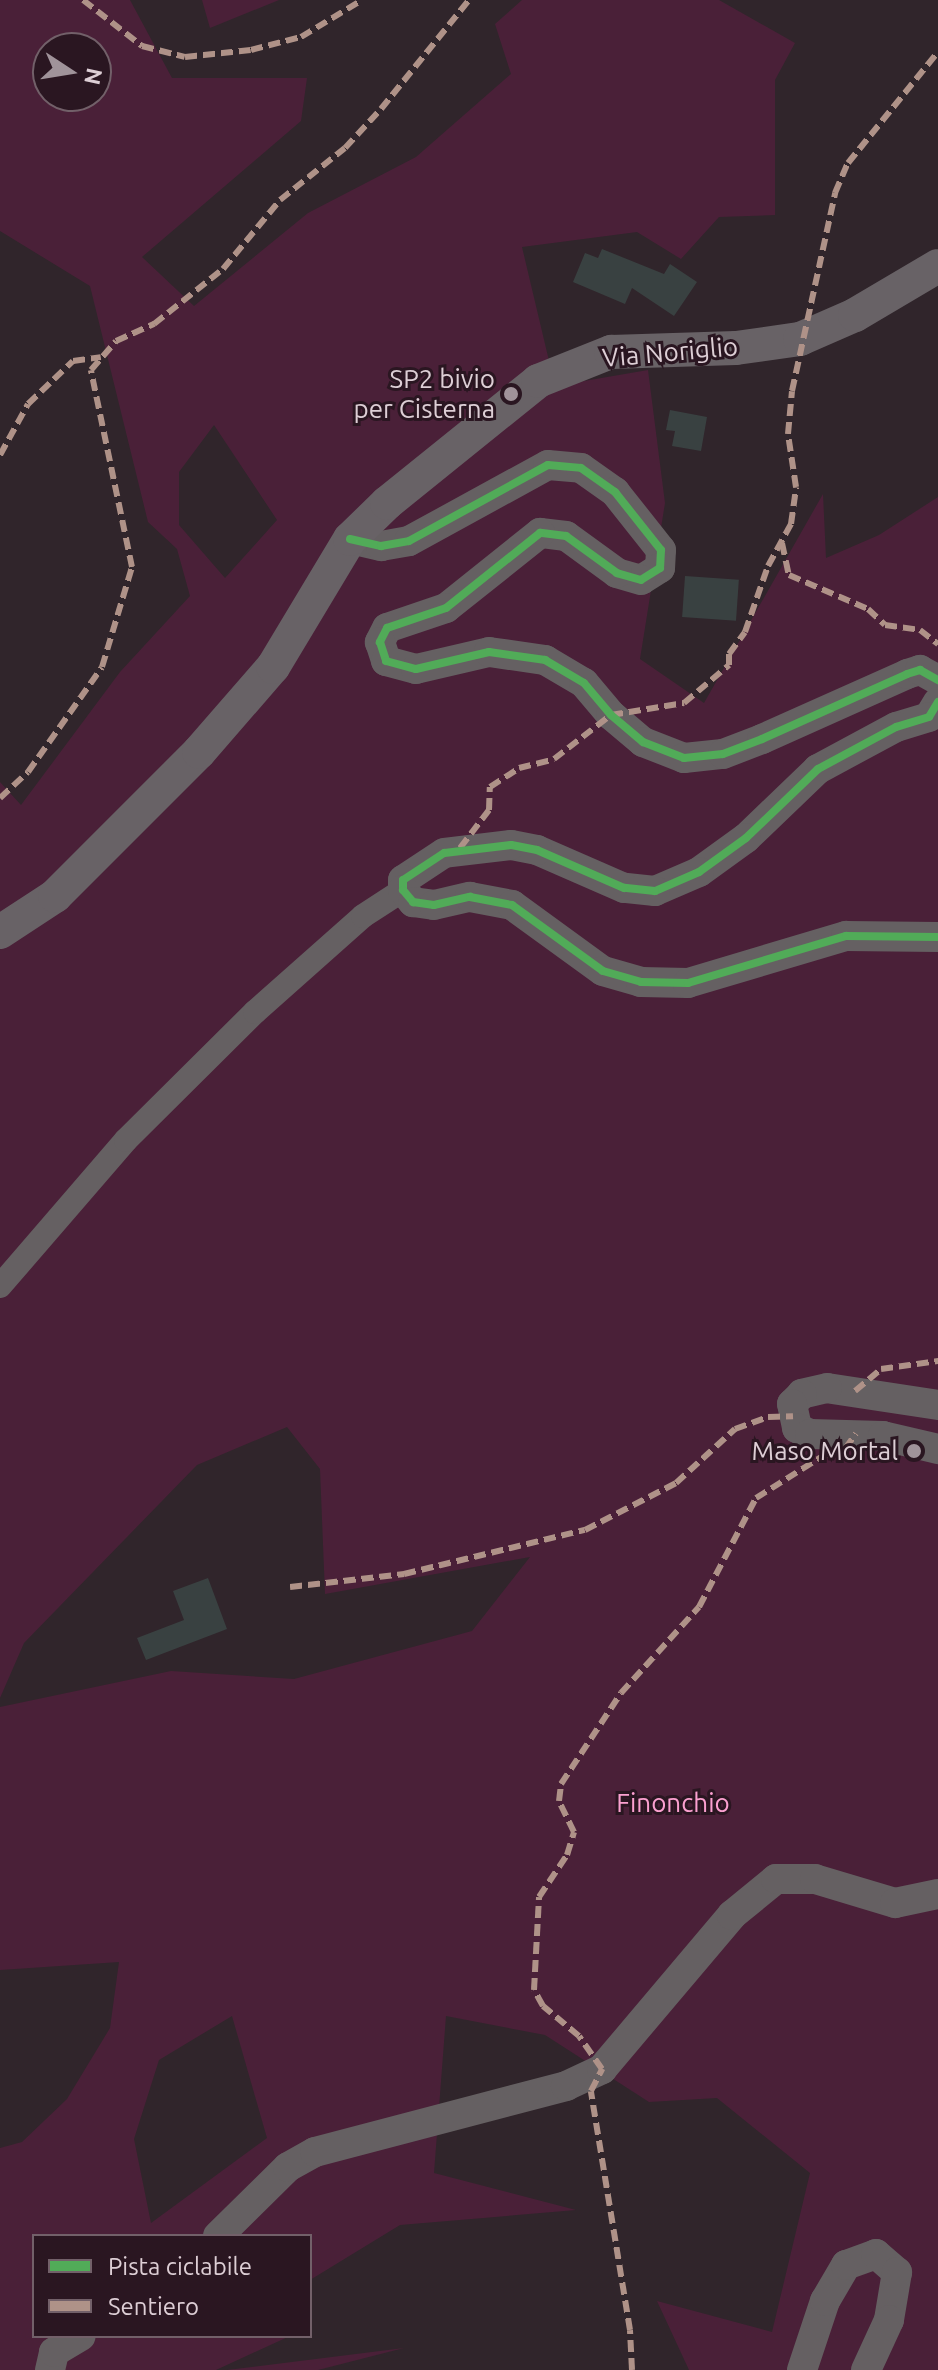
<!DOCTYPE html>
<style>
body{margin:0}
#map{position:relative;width:938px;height:2370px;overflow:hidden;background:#30252b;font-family:Ubuntu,sans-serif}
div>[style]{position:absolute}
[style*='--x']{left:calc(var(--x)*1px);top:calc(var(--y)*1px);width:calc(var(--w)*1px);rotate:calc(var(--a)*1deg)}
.green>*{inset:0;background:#4a2038}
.building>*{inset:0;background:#394141;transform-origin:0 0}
.minor>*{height:24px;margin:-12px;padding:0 12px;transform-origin:12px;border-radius:12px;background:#656062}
.tertiary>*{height:30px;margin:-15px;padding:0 15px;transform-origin:15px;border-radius:15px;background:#656062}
.secondary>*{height:34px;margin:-17px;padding:0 17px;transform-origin:17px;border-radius:17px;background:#686266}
.quiet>*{height:6px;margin-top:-3px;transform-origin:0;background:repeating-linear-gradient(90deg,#af9288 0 12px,transparent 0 18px)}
.cycleway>*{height:8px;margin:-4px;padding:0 4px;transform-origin:4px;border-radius:4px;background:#51ab58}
.dots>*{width:22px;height:22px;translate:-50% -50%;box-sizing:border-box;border:4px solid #2a1621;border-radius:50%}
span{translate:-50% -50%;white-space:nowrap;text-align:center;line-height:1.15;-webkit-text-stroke:6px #2a1621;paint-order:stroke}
.street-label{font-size:26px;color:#ddced5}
.poi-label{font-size:26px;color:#ddced5}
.right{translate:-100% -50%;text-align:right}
.park-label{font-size:26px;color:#fba0d0}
.legend{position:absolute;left:32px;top:2234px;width:280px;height:104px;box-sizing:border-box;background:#2a1621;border:2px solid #726069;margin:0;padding:10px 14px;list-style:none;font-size:24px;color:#ddced5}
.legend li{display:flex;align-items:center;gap:16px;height:40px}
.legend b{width:40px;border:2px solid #726069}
.north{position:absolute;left:32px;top:32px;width:80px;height:80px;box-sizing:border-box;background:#2a1621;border:2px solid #726069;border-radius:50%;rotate:102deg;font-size:22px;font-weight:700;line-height:32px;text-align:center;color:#ddced5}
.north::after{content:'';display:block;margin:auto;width:28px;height:36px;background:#a0939a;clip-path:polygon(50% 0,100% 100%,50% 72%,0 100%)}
</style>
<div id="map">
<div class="green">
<div style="clip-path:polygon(evenodd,0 0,130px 0,172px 78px,307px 78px,301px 121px,142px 257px,194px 306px,308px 213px,416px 157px,511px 74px,495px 24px,522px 0,719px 0,795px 43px,775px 80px,775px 215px,719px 217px,681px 259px,637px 232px,522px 247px,555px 386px,648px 370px,665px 503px,640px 659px,704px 703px,823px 494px,826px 558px,879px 535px,938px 497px,938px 2370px,689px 2370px,657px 2301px,772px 2332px,810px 2173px,717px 2098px,649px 2102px,545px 2035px,446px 2016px,434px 2173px,576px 2210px,400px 2225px,310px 2280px,310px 2236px,34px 2236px,34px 2336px,290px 2336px,216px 2370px,0 2370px,0 2148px,22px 2142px,67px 2099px,110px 2028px,119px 1962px,0 1970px,0 1707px,171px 1671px,294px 1679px,472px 1631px,530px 1557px,325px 1594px,320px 1469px,287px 1427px,197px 1465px,24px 1643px,0 1698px,0 782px,21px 805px,120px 672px,190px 596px,177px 549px,148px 522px,90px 286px,0 231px,0 0,48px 48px,96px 48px,96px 96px,48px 96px,48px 48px,0 0,214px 425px,277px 520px,225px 578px,179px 525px,179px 472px,214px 425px,0 0,232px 2016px,267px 2138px,151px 2223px,134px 2139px,159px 2060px,232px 2016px)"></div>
<div style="clip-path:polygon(202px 0,279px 0,210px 28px)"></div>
<div style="clip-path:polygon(404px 2348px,318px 2370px,227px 2370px)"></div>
</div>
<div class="building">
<div style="clip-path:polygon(602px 249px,664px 274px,670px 264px,697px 282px,674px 316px,632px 288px,625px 304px,573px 282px,585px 253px,598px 258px)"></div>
<div style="clip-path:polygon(670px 410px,707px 417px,701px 451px,672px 446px,675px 431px,666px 430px)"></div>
<div style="left:685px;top:576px;width:54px;height:41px;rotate:4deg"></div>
<div style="clip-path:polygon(208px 1578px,227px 1629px,146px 1660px,137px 1638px,184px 1620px,173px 1591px)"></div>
</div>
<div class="minor">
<div style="--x:0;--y:1286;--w:193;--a:-49.2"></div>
<div style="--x:126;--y:1140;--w:182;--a:-44.8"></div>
<div style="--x:255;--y:1012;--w:144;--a:-41.6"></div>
<div style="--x:363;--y:916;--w:48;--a:-33"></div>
</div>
<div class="tertiary">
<div style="--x:350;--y:539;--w:32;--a:13"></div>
<div style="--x:381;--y:546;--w:28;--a:-10"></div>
<div style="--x:409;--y:541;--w:158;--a:-28.7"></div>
<div style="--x:548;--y:465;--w:33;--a:5"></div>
<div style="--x:581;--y:468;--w:42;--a:35.2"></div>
<div style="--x:615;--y:492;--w:74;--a:51.6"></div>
<div style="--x:661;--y:550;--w:18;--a:93"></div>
<div style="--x:660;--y:568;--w:22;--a:148"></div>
<div style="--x:641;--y:580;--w:25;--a:-164"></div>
<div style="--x:617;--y:573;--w:63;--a:-144"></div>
<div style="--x:566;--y:536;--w:26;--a:-173"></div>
<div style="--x:540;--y:533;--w:120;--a:141.4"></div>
<div style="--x:446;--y:608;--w:62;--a:161.3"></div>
<div style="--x:387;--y:628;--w:16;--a:117"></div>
<div style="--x:380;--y:642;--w:20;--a:72"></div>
<div style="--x:386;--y:661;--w:31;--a:15"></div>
<div style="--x:416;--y:669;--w:75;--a:-13.1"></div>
<div style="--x:489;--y:652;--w:57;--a:8.1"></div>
<div style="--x:545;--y:660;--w:45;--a:30.5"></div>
<div style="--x:584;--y:683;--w:42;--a:49.8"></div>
<div style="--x:611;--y:715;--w:42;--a:40.2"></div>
<div style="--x:643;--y:742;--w:44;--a:21.3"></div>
<div style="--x:684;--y:758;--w:39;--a:-6"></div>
<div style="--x:723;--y:754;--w:42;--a:-21"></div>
<div style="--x:762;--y:739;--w:159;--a:-24.1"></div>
<div style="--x:907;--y:674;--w:14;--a:-17"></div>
<div style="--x:920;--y:670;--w:21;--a:29"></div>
<div style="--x:938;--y:702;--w:17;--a:121"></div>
<div style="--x:929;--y:717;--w:34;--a:163"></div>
<div style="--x:896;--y:727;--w:89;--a:151.7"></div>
<div style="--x:818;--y:769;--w:100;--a:136.2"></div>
<div style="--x:746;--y:838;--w:58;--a:144.1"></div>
<div style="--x:699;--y:872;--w:48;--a:156.6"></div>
<div style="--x:655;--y:891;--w:31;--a:-174"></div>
<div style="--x:624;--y:888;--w:95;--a:-156.4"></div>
<div style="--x:537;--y:850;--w:26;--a:-169"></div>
<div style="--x:511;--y:845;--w:67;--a:173.2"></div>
<div style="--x:444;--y:853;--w:49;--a:146.6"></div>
<div style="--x:403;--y:880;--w:10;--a:90"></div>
<div style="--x:403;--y:890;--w:16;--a:50"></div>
<div style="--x:413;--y:902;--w:21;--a:8"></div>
<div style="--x:434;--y:905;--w:37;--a:-13"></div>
<div style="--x:470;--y:897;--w:43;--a:10.8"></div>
<div style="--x:512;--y:905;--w:112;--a:36"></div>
<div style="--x:603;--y:971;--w:40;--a:16"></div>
<div style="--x:641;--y:982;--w:47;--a:1.2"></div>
<div style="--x:688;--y:983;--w:165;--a:-16.6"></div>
<div style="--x:846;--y:936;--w:92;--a:0.6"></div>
<div style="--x:938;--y:1405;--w:112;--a:-171.3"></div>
<div style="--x:827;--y:1388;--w:26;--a:167"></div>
<div style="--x:802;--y:1394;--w:14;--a:135"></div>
<div style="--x:792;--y:1404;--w:25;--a:78"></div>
<div style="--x:797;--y:1428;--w:14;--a:25"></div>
<div style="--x:810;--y:1434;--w:73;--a:1.6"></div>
<div style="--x:883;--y:1436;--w:57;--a:13.3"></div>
<div style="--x:218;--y:2236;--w:98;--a:-44.6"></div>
<div style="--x:288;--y:2167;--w:31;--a:-29"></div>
<div style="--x:315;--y:2152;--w:260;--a:-14.7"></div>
<div style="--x:566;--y:2086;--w:40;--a:-25"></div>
<div style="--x:602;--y:2069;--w:202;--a:-49.8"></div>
<div style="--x:732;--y:1915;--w:57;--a:-39.3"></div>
<div style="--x:776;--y:1879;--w:39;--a:0"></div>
<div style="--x:815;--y:1879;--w:84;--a:16.7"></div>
<div style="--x:895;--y:1903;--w:44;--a:-11.8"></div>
<div style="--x:50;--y:2370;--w:18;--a:-77"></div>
<div style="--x:54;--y:2352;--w:31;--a:-31"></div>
<div style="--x:802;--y:2370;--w:73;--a:-71.6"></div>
<div style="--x:825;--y:2301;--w:42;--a:-59.7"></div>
<div style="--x:846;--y:2265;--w:32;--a:-20"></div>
<div style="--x:876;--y:2254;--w:28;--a:41"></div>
<div style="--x:897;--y:2272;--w:49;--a:99.5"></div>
<div style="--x:889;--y:2320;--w:55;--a:114.7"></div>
</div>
<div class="secondary">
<div style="--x:0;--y:932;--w:66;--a:-33.2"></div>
<div style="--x:55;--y:896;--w:204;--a:-45"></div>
<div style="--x:199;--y:752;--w:113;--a:-49"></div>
<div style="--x:273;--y:667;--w:149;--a:-59"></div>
<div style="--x:350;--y:539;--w:52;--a:-44.2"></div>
<div style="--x:387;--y:503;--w:194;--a:-38.9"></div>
<div style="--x:538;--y:381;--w:79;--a:-21.7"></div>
<div style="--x:611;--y:352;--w:125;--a:-1.8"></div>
<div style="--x:736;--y:348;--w:65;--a:-8"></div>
<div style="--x:800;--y:339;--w:60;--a:-23.6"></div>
<div style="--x:855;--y:315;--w:96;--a:-30.6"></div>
</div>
<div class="quiet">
<div style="--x:83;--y:0;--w:75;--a:37.9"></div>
<div style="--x:142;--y:46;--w:44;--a:14.3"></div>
<div style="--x:185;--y:57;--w:66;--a:-6.1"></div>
<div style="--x:251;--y:50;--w:52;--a:-14.6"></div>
<div style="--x:301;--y:37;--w:71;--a:-31.2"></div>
<div style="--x:0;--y:455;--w:58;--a:-61.2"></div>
<div style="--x:28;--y:404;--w:62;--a:-43.7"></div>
<div style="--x:73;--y:361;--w:28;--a:-8"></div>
<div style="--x:782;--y:543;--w:33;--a:78"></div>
<div style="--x:789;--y:575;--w:86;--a:23.3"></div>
<div style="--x:868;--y:609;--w:23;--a:43"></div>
<div style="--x:885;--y:625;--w:35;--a:8"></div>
<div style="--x:920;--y:630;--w:23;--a:38"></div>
<div style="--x:0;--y:798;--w:38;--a:-43"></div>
<div style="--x:28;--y:772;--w:128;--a:-54.8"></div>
<div style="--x:102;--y:667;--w:104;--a:-73.3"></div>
<div style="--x:132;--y:567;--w:201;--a:-101.8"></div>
<div style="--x:91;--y:370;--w:38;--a:-49"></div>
<div style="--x:116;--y:341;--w:42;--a:-24.1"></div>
<div style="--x:154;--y:324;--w:88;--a:-38.6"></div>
<div style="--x:223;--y:269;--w:89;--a:-50.4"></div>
<div style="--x:280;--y:200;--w:83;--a:-38.7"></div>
<div style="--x:345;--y:148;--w:53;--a:-47.3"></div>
<div style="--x:381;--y:109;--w:140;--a:-51.1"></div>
<div style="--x:460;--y:848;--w:48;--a:-52.7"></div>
<div style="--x:489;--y:810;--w:23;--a:-88"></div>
<div style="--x:490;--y:787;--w:35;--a:-33"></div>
<div style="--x:519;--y:768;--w:36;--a:-14"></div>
<div style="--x:554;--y:759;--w:72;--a:-37.7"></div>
<div style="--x:611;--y:715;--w:74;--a:-9.3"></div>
<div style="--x:684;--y:703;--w:59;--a:-40.2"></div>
<div style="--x:729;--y:665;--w:11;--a:-90"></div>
<div style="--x:729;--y:654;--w:27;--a:-54"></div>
<div style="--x:745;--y:632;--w:70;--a:-70.8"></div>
<div style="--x:768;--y:566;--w:48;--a:-61.3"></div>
<div style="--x:791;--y:524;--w:37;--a:-82"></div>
<div style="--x:796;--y:487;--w:54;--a:-98.6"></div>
<div style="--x:788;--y:434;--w:43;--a:-84.7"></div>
<div style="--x:792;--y:391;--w:203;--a:-77.7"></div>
<div style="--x:835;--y:193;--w:33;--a:-67"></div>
<div style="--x:848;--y:163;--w:143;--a:-51"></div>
<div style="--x:855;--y:1391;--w:34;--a:-40"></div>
<div style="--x:881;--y:1369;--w:58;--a:-8"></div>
<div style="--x:290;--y:1587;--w:115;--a:-6.5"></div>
<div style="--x:404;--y:1574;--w:186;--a:-13.7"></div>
<div style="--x:585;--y:1530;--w:102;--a:-27.3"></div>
<div style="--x:676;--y:1483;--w:80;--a:-42.5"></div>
<div style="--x:735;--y:1429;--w:35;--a:-20"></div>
<div style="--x:768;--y:1417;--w:25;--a:-2"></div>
<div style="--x:632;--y:2370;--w:40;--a:-92.9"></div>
<div style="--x:630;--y:2330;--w:242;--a:-99.3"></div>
<div style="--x:591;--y:2091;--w:25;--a:-63"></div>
<div style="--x:602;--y:2069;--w:40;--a:-124.9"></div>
<div style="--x:579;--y:2036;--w:47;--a:-140.2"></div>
<div style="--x:543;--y:2006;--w:18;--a:-119"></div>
<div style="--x:534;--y:1990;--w:93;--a:-86.9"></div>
<div style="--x:539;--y:1897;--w:50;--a:-56.3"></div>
<div style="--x:567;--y:1855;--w:24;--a:-73"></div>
<div style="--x:574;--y:1832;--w:34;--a:-116"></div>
<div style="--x:559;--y:1801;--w:17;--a:-83"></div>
<div style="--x:561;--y:1784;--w:109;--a:-56.6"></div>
<div style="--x:621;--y:1693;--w:116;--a:-47.8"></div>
<div style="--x:699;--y:1607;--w:123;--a:-62.4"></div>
<div style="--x:756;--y:1498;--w:77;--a:-32.2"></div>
<div style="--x:821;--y:1457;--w:25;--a:-18"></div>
<div style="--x:845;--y:1449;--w:19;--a:-55"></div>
</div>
<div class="cycleway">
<div style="--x:350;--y:539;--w:32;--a:13"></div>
<div style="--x:381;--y:546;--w:28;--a:-10"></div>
<div style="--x:409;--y:541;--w:158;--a:-28.7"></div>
<div style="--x:548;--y:465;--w:33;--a:5"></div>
<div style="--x:581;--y:468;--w:42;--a:35.2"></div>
<div style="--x:615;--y:492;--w:74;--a:51.6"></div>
<div style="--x:661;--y:550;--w:18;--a:93"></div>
<div style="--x:660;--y:568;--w:22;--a:148"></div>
<div style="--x:641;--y:580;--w:25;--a:-164"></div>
<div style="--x:617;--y:573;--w:63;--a:-144"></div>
<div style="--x:566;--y:536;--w:26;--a:-173"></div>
<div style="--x:540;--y:533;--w:120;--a:141.4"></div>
<div style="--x:446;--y:608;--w:62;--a:161.3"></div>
<div style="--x:387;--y:628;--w:16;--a:117"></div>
<div style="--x:380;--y:642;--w:20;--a:72"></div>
<div style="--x:386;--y:661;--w:31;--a:15"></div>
<div style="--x:416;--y:669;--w:75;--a:-13.1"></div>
<div style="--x:489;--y:652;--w:57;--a:8.1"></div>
<div style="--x:545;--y:660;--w:45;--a:30.5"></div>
<div style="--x:584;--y:683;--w:42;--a:49.8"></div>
<div style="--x:611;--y:715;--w:42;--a:40.2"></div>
<div style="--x:643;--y:742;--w:44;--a:21.3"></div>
<div style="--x:684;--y:758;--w:39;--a:-6"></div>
<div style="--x:723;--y:754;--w:42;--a:-21"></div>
<div style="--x:762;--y:739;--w:159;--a:-24.1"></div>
<div style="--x:907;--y:674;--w:14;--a:-17"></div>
<div style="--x:920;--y:670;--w:21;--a:29"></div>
<div style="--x:938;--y:702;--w:17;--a:121"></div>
<div style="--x:929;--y:717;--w:34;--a:163"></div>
<div style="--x:896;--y:727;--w:89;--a:151.7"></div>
<div style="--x:818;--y:769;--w:100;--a:136.2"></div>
<div style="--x:746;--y:838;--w:58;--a:144.1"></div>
<div style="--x:699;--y:872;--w:48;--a:156.6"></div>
<div style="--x:655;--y:891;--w:31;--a:-174"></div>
<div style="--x:624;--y:888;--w:95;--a:-156.4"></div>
<div style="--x:537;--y:850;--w:26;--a:-169"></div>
<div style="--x:511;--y:845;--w:67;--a:173.2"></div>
<div style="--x:444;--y:853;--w:49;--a:146.6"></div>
<div style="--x:403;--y:880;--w:10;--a:90"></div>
<div style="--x:403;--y:890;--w:16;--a:50"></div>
<div style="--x:413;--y:902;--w:21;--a:8"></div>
<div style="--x:434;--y:905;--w:37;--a:-13"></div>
<div style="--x:470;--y:897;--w:43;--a:10.8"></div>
<div style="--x:512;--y:905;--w:112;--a:36"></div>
<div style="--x:603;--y:971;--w:40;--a:16"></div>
<div style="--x:641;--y:982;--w:47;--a:1.2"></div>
<div style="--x:688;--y:983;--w:165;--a:-16.6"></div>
<div style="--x:846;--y:936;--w:92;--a:0.6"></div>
</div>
<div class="dots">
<div style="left:511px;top:394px;background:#a0939a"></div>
<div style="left:914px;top:1451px;background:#a0939a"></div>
</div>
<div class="street-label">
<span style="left:670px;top:352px;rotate:-5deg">Via Noriglio</span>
</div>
<div class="poi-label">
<span class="right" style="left:495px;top:394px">SP2 bivio<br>per Cisterna</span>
<span class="right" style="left:898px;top:1451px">Maso Mortal</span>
</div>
<div class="park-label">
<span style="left:673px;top:1803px">Finonchio</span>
</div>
<ul class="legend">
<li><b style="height:10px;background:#51ab58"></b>Pista ciclabile</li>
<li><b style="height:10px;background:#af9288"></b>Sentiero</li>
</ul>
<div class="north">N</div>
</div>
